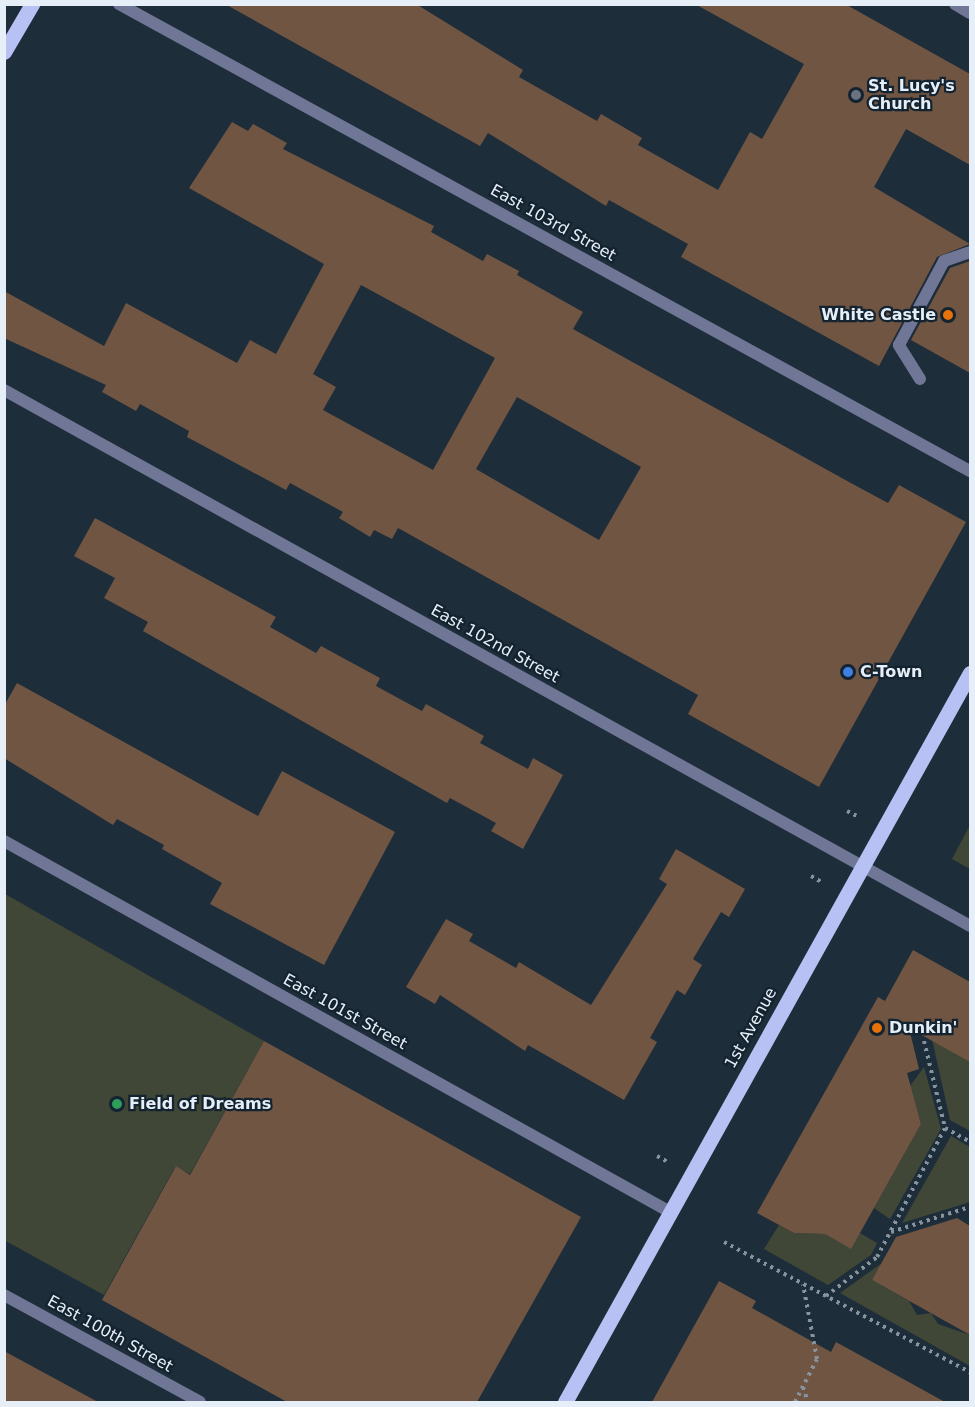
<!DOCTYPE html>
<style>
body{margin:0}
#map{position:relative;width:975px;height:1407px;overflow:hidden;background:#1e2d3a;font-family:"DejaVu Sans",sans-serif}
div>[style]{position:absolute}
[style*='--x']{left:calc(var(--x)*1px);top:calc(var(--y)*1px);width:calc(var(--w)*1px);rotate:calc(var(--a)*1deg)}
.green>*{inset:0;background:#414736}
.building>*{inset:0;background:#705542}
.path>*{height:4px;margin-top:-2px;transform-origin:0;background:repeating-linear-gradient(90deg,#87939e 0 3px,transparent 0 7.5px)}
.service>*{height:12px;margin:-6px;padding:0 6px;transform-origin:6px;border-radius:6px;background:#707695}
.minor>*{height:12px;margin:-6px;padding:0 6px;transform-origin:6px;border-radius:6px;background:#707695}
.primary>*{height:15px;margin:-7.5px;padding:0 7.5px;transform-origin:7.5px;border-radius:7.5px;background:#b8c1f4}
.dots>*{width:16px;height:16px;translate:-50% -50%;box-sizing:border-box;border:3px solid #142330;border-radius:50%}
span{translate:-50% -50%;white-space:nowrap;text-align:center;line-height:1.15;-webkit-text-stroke:4.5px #142330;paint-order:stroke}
.poi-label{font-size:16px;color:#e6eff8;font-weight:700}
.left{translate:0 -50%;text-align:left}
.right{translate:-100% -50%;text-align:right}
.street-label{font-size:16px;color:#e6eff8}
.frame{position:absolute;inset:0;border:6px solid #e6eff8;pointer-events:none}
</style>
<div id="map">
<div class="green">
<div style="clip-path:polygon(970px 825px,970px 869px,952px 859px)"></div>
<div style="clip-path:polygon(5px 894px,264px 1041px,190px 1174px,175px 1167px,104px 1295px,4px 1240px)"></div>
<div style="clip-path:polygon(932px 1039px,970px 1062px,970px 1131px,950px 1120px)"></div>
<div style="clip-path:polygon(924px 1067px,941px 1129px,890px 1219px,874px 1208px,921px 1124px,910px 1086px)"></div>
<div style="clip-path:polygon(951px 1136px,970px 1147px,970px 1202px,902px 1223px)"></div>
<div style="clip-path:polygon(779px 1225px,794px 1233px,825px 1234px,846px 1246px,860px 1233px,877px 1243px,871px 1255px,828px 1285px,764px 1249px)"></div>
<div style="clip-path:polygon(882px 1263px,872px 1280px,909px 1301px,917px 1315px,931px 1313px,938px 1324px,970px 1335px,970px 1366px,840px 1293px)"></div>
</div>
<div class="building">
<div style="clip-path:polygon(225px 4px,416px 4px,523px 70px,519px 77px,597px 121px,601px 114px,642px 138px,638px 145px,718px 190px,750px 132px,762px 139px,804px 64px,695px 4px,845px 4px,970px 74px,970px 165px,906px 129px,874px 187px,970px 244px,937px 257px,879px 366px,681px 257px,688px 244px,609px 200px,606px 206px,488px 133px,480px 146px)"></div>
<div style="clip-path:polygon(evenodd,232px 122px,248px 131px,253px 124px,287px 143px,283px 149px,434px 226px,431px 232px,483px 261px,487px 254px,519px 271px,517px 275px,583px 312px,573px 329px,849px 482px,888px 503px,899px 485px,966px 522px,819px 787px,688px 714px,698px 695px,398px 528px,392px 539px,374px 530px,370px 537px,339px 518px,343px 512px,290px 483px,286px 490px,187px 437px,189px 431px,140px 404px,136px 411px,102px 392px,106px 385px,4px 338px,4px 291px,104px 346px,126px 303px,237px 363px,250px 340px,276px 354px,324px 264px,189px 188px,232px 122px,361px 285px,495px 358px,433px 470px,323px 410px,336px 387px,313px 374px,361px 285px,232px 122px,517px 397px,641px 467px,599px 540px,476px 469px,517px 397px)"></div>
<div style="clip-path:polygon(970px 261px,970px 373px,911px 340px,950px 268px)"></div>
<div style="clip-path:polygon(95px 518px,276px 617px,270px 627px,316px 653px,321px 646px,380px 678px,376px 686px,422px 711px,426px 704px,484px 736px,480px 743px,528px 769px,533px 758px,563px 775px,523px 849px,491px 831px,496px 823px,450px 798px,447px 803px,143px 631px,148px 622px,104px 598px,115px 578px,74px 556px)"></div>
<div style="clip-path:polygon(17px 683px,258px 816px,282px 771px,395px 832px,324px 965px,210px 904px,222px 883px,162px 849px,164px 845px,117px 819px,113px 825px,4px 758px,4px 706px)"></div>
<div style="clip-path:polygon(676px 849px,745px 889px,729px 917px,721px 912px,693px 959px,702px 965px,685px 995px,677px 990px,650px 1038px,657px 1042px,624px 1100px,528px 1045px,525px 1051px,440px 995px,435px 1004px,406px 987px,446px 919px,473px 934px,469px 941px,516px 968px,519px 962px,591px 1005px,667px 884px,659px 879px)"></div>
<div style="clip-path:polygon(913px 950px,970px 982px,970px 1062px,909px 1028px,919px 1069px,907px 1073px,921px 1124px,851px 1249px,825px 1234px,794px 1233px,757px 1213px,878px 997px,885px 1001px)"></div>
<div style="clip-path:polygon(264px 1041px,581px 1217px,477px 1402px,287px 1402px,102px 1300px,176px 1166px,190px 1175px)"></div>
<div style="clip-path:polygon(957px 1218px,970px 1226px,970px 1335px,872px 1280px,896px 1237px)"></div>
<div style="clip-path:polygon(719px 1281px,756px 1301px,752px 1308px,831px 1352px,836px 1342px,945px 1402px,652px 1402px)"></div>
<div style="clip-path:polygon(4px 1351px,98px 1402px,4px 1402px)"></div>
</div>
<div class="path">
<div style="--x:847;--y:811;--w:13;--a:27"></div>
<div style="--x:811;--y:876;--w:14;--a:30"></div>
<div style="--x:924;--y:1041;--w:89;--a:76.4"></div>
<div style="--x:657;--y:1156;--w:13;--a:29"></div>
<div style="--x:891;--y:1232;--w:83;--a:-17.6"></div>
<div style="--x:724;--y:1242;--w:278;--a:27.9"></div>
<div style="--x:826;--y:1296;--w:64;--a:-37.4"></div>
<div style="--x:877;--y:1257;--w:146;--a:-62.2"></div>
<div style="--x:945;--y:1128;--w:29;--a:29"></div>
<div style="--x:803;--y:1387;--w:16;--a:72"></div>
<div style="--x:795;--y:1402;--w:48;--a:-62.9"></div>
<div style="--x:817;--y:1359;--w:76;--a:-100.6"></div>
</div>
<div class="service">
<div style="--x:920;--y:379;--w:40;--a:-122"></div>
<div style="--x:899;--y:345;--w:95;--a:-61.8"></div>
<div style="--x:944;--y:261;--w:28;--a:-19"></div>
</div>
<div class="minor">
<div style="--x:119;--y:4;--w:971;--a:28.76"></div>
<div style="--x:955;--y:4;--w:17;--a:31"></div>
<div style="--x:4;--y:390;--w:1105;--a:29.02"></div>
<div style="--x:4;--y:841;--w:762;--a:29.12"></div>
<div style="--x:4;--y:1295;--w:223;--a:28.6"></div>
</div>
<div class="primary">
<div style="--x:4;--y:52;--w:56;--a:-59.7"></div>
<div style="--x:565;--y:1402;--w:834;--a:-60.95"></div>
</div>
<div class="dots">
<div style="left:856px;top:95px;background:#6b7280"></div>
<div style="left:948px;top:315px;background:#e8710a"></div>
<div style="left:848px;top:672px;background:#3f7fe0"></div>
<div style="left:877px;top:1028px;background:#e8710a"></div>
<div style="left:117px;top:1104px;background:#2e9e5b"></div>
</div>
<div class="poi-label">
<span class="left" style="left:868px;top:95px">St. Lucy's<br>Church</span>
<span class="right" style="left:936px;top:315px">White Castle</span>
<span class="left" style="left:860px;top:672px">C-Town</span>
<span class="left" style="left:889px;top:1028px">Dunkin'</span>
<span class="left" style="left:129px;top:1104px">Field of Dreams</span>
</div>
<div class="street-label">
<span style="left:553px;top:223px;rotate:29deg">East 103rd Street</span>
<span style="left:495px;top:644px;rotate:29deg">East 102nd Street</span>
<span style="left:345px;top:1012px;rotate:29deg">East 101st Street</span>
<span style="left:751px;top:1028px;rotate:-61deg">1st Avenue</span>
<span style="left:110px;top:1334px;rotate:29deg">East 100th Street</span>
</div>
<div class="frame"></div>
</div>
